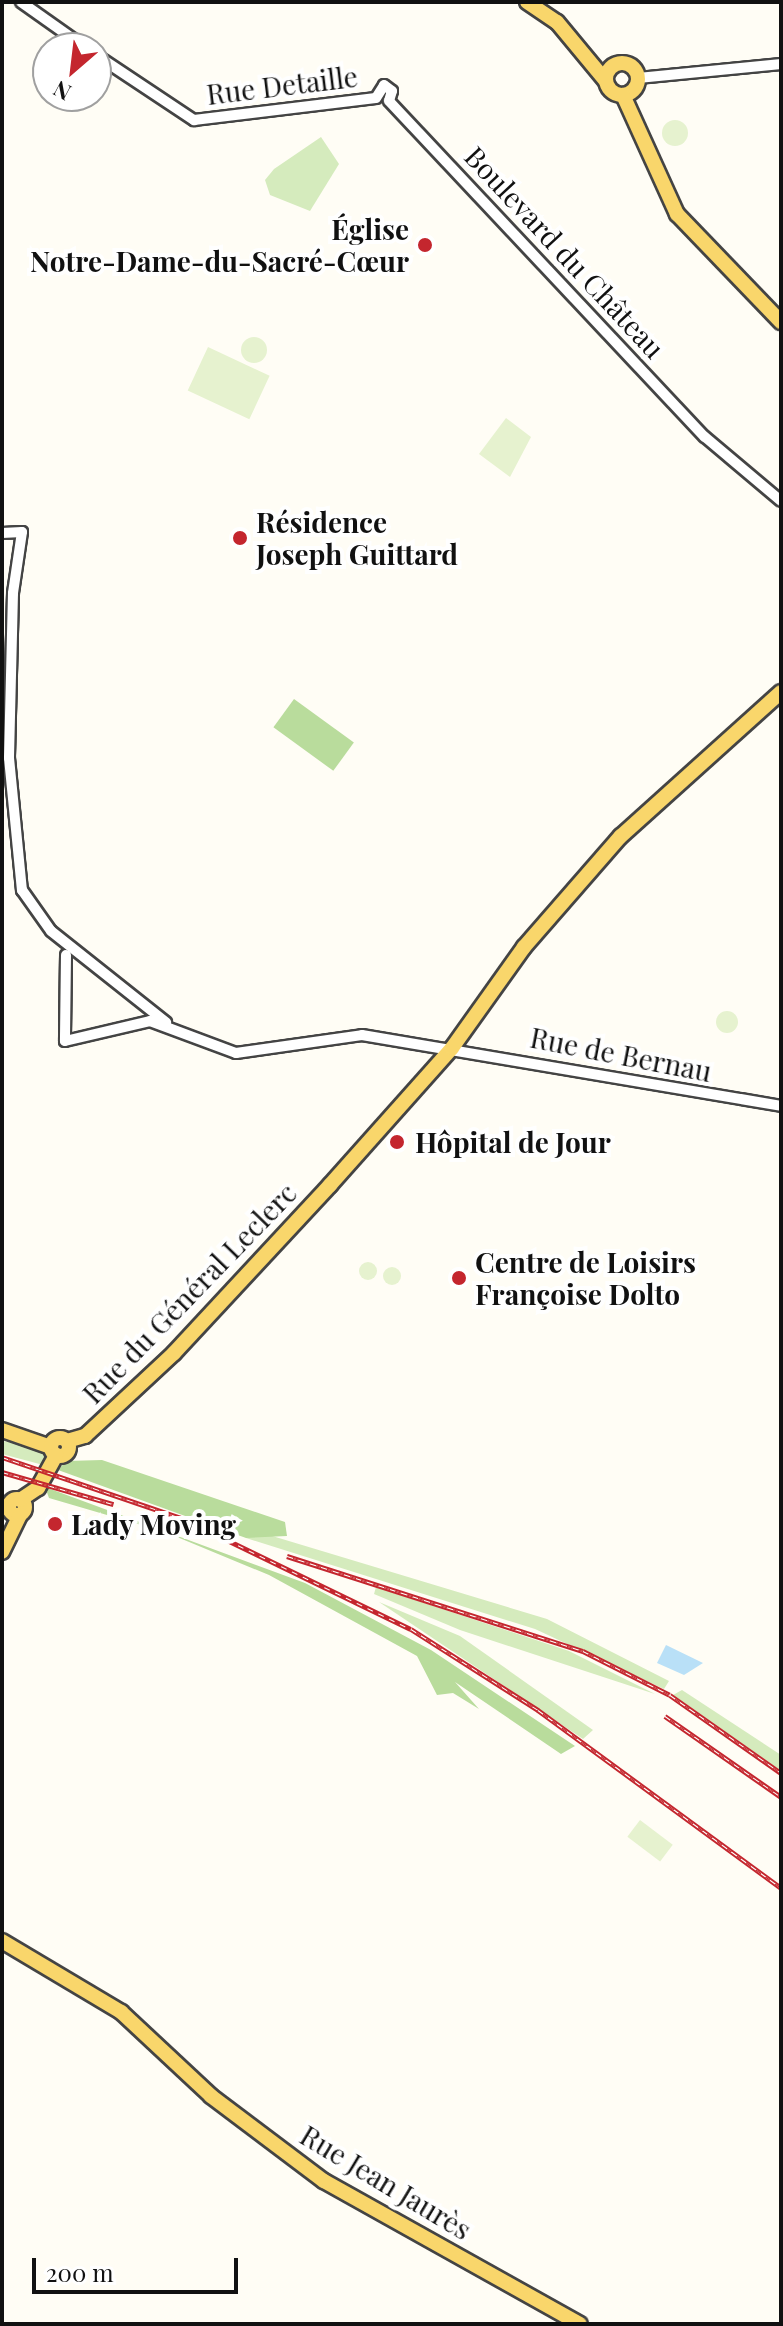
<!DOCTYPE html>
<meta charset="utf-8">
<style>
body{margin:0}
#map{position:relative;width:783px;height:2326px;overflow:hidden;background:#fffdf5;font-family:"Playfair Display",serif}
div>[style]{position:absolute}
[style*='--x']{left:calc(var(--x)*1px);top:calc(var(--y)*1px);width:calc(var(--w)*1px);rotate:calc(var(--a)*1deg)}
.green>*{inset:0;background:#d5ebbd}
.forest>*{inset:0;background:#b9dc9c;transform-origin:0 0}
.pitch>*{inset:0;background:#e6f2cf;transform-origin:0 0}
.round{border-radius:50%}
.water>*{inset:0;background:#b9e0f7}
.roads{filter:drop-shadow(2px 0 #444) drop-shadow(-2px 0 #444) drop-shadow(0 2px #444) drop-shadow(0 -2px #444)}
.minor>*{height:10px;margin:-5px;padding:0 5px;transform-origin:5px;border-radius:5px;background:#fff}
.major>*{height:14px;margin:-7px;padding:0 7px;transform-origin:7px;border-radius:7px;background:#f9d66b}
.major>.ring{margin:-7px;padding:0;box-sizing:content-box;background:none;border:14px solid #f9d66b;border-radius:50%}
.rail>*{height:5px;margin-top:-2.5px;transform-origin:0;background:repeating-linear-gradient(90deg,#fff 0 6px,#c4262e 0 12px);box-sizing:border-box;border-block:2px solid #c4262e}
.dots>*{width:22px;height:22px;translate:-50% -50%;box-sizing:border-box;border:4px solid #fff;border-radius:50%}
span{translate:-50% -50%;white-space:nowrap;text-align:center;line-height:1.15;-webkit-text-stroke:8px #fff;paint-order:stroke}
.street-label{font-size:28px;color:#111}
.poi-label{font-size:28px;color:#111;font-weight:700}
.right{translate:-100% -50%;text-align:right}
.left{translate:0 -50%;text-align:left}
.frame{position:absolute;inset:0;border:4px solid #111;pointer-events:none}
.north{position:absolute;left:32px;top:32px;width:80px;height:80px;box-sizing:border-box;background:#fff;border:2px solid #a0a0a0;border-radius:50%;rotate:208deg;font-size:22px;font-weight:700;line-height:32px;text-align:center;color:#111}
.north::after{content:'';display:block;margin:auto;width:28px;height:36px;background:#c4262e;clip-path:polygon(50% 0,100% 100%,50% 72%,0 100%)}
.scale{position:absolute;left:32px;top:2258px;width:206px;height:36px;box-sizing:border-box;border:4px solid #111;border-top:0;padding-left:10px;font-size:24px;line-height:28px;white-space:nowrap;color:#111;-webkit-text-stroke:6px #fff;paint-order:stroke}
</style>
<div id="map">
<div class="green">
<div style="clip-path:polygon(321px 137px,339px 164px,310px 211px,270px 195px,265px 180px,274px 169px)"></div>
<div style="clip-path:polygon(2px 1441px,45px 1448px,47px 1466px,2px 1454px)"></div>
<div style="clip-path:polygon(259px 1532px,547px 1619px,669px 1681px,664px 1689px,535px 1629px,246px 1538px)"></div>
<div style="clip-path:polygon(376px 1587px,569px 1651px,655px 1694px,460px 1630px,374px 1594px)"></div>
<div style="clip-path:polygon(379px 1602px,460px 1636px,593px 1730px,583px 1739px)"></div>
<div style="clip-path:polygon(682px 1690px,781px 1755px,781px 1771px,673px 1695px)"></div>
</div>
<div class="forest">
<div style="left:294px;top:699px;width:74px;height:35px;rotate:36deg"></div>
<div style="clip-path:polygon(102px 1460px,285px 1522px,287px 1536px,246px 1538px,58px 1470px,66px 1461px)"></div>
<div style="clip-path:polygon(45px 1487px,305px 1583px,431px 1650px,575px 1746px,561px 1754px,455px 1682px,479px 1709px,453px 1693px,437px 1695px,417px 1656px,269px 1575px,165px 1532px,49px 1498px)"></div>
</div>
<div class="pitch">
<div class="round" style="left:662px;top:120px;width:26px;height:26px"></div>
<div class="round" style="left:241px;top:337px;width:26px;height:26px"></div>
<div style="left:208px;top:347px;width:68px;height:48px;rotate:25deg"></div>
<div style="clip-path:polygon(506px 418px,531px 437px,510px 477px,479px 454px)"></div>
<div class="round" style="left:716px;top:1011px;width:22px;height:22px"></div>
<div class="round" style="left:359px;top:1262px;width:18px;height:18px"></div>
<div class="round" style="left:383px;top:1267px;width:18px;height:18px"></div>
<div style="left:640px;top:1820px;width:41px;height:21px;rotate:37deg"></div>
</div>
<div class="water">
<div style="clip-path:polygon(666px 1645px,703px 1663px,684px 1675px,657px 1663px)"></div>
</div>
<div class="roads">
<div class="minor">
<div style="--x:21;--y:2;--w:80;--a:35.3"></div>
<div style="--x:96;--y:55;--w:118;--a:33.6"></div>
<div style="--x:194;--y:120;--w:183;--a:-6.9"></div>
<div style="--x:638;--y:78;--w:144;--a:-5.6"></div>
<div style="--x:376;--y:98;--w:15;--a:-58"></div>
<div style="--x:384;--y:85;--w:10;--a:37"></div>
<div style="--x:392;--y:91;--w:10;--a:107"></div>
<div style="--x:389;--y:101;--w:461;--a:46.8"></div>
<div style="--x:705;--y:437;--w:99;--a:40.1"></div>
<div style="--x:2;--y:533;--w:20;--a:-3"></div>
<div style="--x:22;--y:532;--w:62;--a:98.4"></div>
<div style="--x:13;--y:593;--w:165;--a:91.4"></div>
<div style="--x:9;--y:758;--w:133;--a:84.4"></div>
<div style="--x:22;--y:890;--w:50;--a:54.7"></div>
<div style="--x:51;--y:931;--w:147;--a:38.4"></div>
<div style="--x:66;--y:955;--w:86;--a:90.7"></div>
<div style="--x:65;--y:1041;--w:87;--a:-13.2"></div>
<div style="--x:150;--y:1021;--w:92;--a:20.4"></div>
<div style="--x:236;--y:1053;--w:127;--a:-8.1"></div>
<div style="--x:362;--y:1035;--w:425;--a:9.6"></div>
</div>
<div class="major">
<div style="--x:527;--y:2;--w:36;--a:34"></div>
<div style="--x:557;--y:22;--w:75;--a:50.4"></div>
<div class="ring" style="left:606px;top:63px;width:18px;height:18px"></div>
<div style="--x:623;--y:95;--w:131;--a:65.6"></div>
<div style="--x:677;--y:214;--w:150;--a:46.1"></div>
<div style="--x:2;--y:1430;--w:52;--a:19.1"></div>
<div class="ring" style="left:51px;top:1438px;width:4px;height:4px"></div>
<div style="--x:67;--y:1441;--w:19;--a:-16"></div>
<div style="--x:85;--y:1436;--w:122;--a:-43"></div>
<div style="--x:174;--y:1353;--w:229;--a:-47.1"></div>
<div style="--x:330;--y:1185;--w:183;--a:-48.3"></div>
<div style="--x:452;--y:1048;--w:124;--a:-54.5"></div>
<div style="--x:524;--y:947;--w:147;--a:-48.9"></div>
<div style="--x:621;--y:836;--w:215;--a:-42"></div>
<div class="ring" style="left:9px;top:1499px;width:2px;height:2px"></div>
<div style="--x:20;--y:1500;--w:22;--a:-34"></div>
<div style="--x:38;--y:1488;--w:38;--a:-61"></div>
<div style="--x:2;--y:1552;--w:41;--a:-64.1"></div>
<div style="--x:2;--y:1941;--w:139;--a:30.8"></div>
<div style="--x:121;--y:2012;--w:123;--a:43"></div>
<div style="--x:211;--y:2096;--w:141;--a:37"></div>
<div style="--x:324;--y:2181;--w:293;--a:29.2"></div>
</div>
</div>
<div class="rail">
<div style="--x:2;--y:1457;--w:192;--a:18.8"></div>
<div style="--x:184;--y:1519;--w:252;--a:25.9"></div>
<div style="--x:411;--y:1629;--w:151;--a:32.5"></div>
<div style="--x:538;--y:1710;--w:301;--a:36.2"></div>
<div style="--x:2;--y:1472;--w:116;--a:16.1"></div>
<div style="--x:287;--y:1556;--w:311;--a:17.8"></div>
<div style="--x:583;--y:1651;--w:97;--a:26.8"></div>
<div style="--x:670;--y:1695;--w:136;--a:35.1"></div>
<div style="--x:665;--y:1716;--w:141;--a:34.9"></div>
</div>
<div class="dots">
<div style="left:425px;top:245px;background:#c4262e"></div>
<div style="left:240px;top:538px;background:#c4262e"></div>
<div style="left:397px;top:1142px;background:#c4262e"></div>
<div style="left:459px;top:1278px;background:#c4262e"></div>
<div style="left:55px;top:1524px;background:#c4262e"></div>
</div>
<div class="street-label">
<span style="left:282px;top:85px;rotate:-7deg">Rue Detaille</span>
<span style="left:565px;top:252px;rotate:47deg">Boulevard du Château</span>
<span style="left:621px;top:1054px;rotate:11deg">Rue de Bernau</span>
<span style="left:189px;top:1293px;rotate:-46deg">Rue du Général Leclerc</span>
<span style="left:386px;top:2182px;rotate:31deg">Rue Jean Jaurès</span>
</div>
<div class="poi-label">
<span class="right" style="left:409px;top:245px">Église<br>Notre-Dame-du-Sacré-Cœur</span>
<span class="left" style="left:256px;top:538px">Résidence<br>Joseph Guittard</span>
<span class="left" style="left:415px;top:1142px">Hôpital de Jour</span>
<span class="left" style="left:475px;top:1278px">Centre de Loisirs<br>Françoise Dolto</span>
<span class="left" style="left:71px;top:1524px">Lady Moving</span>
</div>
<div class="frame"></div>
<div class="north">N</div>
<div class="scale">200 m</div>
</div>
